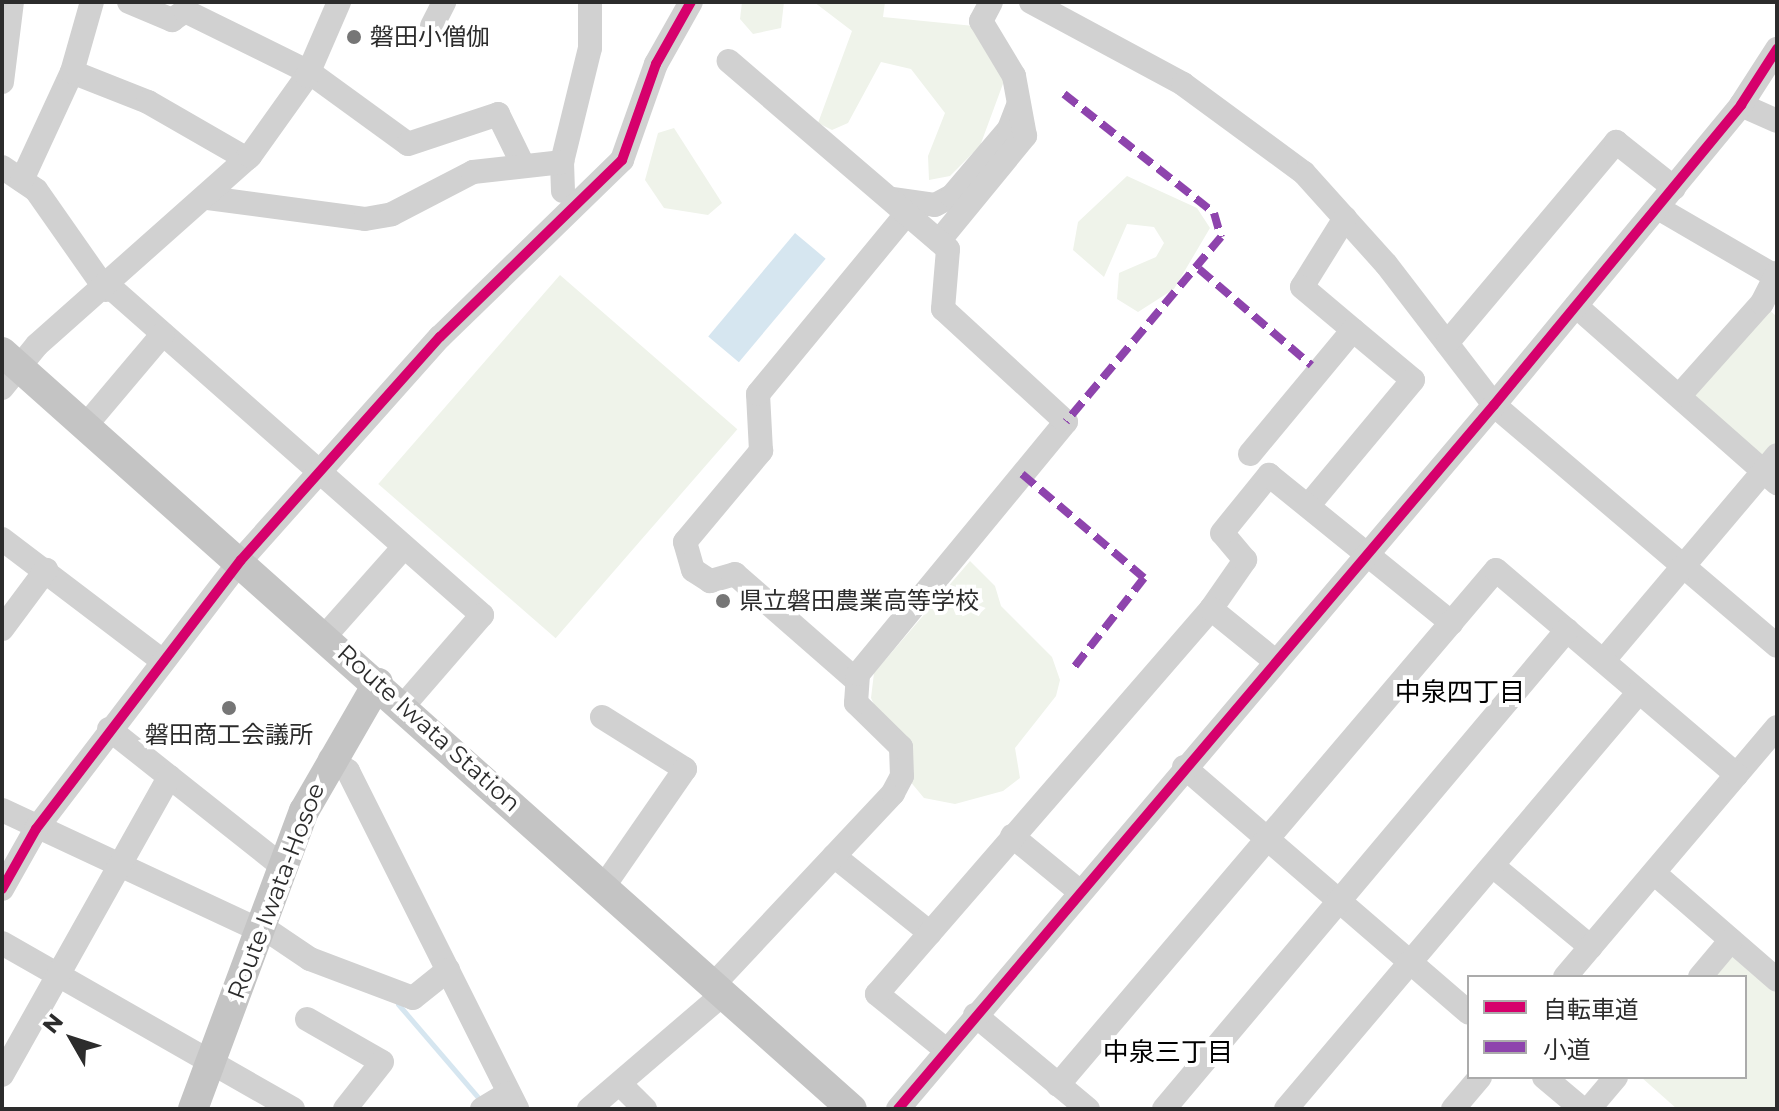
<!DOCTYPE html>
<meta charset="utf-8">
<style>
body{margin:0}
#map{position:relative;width:1779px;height:1111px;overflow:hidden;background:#fff;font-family:Montserrat,"Noto Sans JP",sans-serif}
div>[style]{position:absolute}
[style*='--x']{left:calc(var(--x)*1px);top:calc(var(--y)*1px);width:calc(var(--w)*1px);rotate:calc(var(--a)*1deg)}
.green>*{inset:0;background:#eff3ea;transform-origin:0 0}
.water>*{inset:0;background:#d6e6f0;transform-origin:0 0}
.stream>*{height:5px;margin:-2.5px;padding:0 2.5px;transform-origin:2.5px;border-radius:2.5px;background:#d6e6f0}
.minor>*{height:24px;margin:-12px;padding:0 12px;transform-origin:12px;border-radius:12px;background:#d1d1d1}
.major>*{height:30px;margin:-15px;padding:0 15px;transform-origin:15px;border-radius:15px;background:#c4c4c4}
.quiet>*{height:8px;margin-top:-4px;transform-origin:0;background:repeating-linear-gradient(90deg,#8e44ad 0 16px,transparent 0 24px)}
.cycleway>*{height:10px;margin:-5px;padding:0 5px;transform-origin:5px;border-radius:5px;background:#d6006c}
.dots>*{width:22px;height:22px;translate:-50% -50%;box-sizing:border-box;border:4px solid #fff;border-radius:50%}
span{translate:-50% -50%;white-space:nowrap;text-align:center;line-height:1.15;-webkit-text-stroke:8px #fff;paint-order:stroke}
.poi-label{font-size:24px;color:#2c2c2c}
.left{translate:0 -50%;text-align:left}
.street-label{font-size:24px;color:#2c2c2c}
.neighbourhood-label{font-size:26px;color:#000}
.frame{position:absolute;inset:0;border:4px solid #2c2c2c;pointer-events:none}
.legend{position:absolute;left:1467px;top:975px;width:280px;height:104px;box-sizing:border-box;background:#fff;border:2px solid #ababab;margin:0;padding:10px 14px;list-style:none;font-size:24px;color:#2c2c2c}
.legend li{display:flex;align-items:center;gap:16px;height:40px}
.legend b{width:40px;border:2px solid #ababab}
.north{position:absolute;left:32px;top:999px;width:80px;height:80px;-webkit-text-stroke:6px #fff;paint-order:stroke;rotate:309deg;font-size:22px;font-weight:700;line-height:32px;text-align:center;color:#2c2c2c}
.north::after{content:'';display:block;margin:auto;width:28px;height:36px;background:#2c2c2c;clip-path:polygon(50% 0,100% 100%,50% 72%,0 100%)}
</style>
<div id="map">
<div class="green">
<div style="clip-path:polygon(742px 2px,784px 2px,781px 28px,753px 34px,740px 19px)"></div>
<div style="clip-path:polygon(814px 2px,885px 2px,883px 17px,974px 26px,1004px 81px,980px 146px,950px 176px,929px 180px,928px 156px,945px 113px,911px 69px,881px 62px,848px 123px,832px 130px,818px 123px,852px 31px)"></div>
<div style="clip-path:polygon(674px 128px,722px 203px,708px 215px,664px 208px,645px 180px,658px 133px)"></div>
<div style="clip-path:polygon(1127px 176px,1197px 208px,1210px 228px,1174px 289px,1138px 312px,1117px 299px,1119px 273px,1156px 257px,1164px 243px,1154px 227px,1127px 224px,1104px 277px,1073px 250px,1078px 222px)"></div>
<div style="left:560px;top:275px;width:235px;height:277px;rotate:41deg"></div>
<div style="clip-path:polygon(1762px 303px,1777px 317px,1777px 448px,1760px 468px,1680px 395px)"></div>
<div style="clip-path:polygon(970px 561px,995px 586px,1001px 606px,1052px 657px,1060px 680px,1056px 696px,1015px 748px,1020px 778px,1003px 791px,955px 804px,924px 798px,909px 780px,871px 698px,874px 673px)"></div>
<div style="clip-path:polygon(1731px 940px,1777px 980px,1777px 1109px,1677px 1109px,1641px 1077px,1745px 1077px,1745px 977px,1700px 977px)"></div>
</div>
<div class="water">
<div style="left:795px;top:233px;width:40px;height:135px;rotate:40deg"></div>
</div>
<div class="stream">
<div style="--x:398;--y:1004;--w:129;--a:49.4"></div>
</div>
<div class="minor">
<div style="--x:129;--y:2;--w:47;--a:22.7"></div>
<div style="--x:172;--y:20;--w:16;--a:-35"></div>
<div style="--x:185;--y:11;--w:138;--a:26.2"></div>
<div style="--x:309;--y:72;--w:122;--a:36"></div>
<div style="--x:408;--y:144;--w:95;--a:-18.4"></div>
<div style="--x:498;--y:114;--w:52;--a:63.9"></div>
<div style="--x:1031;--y:2;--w:173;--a:28.3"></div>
<div style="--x:1183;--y:84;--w:150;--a:36.3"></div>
<div style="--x:1304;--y:173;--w:122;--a:48"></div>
<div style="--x:1386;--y:264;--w:178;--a:52.5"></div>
<div style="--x:1494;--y:405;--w:372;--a:40.4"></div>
<div style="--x:432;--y:26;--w:27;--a:-63"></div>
<div style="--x:72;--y:72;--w:82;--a:21.5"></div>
<div style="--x:148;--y:102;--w:114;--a:29.9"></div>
<div style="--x:2;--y:82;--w:81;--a:-82.9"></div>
<div style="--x:1741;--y:105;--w:39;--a:24"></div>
<div style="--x:2;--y:167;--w:41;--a:34.1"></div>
<div style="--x:36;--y:190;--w:122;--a:55"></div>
<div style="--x:22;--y:180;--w:119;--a:-65.2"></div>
<div style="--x:72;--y:72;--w:73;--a:-74.1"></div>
<div style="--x:563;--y:191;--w:29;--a:-92"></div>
<div style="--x:562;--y:162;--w:117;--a:-76.2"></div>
<div style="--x:590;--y:48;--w:46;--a:-90"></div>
<div style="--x:208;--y:198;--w:158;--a:7.6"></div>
<div style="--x:365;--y:219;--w:27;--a:-10"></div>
<div style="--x:392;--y:214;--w:91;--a:-27.4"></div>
<div style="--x:473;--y:172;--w:90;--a:-6.4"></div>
<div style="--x:894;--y:199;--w:41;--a:8.3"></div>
<div style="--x:935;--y:205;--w:19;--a:-28"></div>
<div style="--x:952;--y:196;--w:88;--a:-49.6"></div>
<div style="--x:1009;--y:129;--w:26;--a:-69"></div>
<div style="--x:1658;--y:208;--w:135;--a:30.2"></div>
<div style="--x:1345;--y:218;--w:81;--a:121.9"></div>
<div style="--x:1302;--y:287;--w:67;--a:40.1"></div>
<div style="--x:939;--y:241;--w:136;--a:-50.7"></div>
<div style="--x:1025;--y:136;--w:61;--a:-100.4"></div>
<div style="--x:1014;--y:76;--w:64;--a:-121"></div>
<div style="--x:981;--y:21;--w:21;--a:-62"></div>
<div style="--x:110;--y:287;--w:496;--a:41.4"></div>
<div style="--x:482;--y:615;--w:119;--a:130.9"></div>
<div style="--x:1576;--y:306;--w:268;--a:41.4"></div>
<div style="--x:1447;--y:343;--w:263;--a:-49.9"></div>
<div style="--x:1616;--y:142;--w:74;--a:38.4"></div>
<div style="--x:2;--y:388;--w:55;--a:-50.9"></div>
<div style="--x:37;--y:345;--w:285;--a:-41.6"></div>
<div style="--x:250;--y:156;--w:98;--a:-54.5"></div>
<div style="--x:307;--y:76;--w:81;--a:-66.6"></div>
<div style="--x:1680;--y:395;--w:123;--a:-48.3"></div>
<div style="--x:1762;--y:303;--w:34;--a:-63"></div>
<div style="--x:86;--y:425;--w:119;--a:-49.8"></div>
<div style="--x:1250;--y:454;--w:161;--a:-50.3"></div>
<div style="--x:1353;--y:330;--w:78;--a:39.8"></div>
<div style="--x:1413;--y:380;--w:164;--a:129.8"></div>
<div style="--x:2;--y:539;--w:198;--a:37.2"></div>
<div style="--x:1211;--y:609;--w:60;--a:-55.2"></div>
<div style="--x:1245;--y:560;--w:35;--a:-130"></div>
<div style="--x:1222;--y:533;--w:75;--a:-51"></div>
<div style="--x:1269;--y:475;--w:235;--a:39"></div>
<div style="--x:2;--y:629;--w:74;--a:-53.3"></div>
<div style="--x:325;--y:636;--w:119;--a:-48.4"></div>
<div style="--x:1604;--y:660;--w:268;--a:-49.8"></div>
<div style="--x:856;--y:680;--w:161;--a:-138.8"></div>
<div style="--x:735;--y:574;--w:26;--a:164"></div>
<div style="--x:710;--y:581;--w:20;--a:-147"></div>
<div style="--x:693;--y:570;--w:29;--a:-106"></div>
<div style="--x:685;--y:542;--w:119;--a:-50.1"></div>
<div style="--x:761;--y:451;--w:57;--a:-93"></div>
<div style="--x:758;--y:394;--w:234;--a:-50.5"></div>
<div style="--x:602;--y:717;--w:98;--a:32.1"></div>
<div style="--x:685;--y:769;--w:142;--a:124.7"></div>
<div style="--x:109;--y:729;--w:221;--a:38.4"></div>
<div style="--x:330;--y:759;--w:22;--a:34"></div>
<div style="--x:348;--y:771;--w:378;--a:63.4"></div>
<div style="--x:1184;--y:767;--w:376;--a:40.8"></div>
<div style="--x:2;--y:810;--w:284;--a:25"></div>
<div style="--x:1012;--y:836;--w:87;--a:39.4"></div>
<div style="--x:834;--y:856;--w:123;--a:38.7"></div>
<div style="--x:1493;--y:866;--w:127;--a:39.6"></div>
<div style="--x:1654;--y:873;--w:163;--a:41"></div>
<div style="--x:2;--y:889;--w:69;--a:-60.5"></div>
<div style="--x:36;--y:829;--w:338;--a:-52.7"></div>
<div style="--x:241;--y:560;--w:299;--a:-48.3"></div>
<div style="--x:440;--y:337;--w:254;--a:-44.2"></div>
<div style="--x:622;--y:160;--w:102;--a:-70.5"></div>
<div style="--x:656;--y:64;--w:71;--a:-60.6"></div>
<div style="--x:261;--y:926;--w:59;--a:34"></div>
<div style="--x:310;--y:959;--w:110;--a:20.7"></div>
<div style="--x:413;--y:998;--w:45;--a:-38.7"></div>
<div style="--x:2;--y:943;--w:335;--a:29.7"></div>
<div style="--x:1565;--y:977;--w:328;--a:-49.7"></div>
<div style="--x:1700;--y:977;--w:48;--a:-50"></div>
<div style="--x:713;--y:985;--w:263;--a:-46.8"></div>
<div style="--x:893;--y:793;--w:19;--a:-62"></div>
<div style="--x:902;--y:776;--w:29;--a:-92"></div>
<div style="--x:901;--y:747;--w:63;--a:-135.6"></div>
<div style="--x:856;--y:703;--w:29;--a:-86"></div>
<div style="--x:858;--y:674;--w:327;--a:-50.5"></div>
<div style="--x:1066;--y:422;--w:167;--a:-137.4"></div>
<div style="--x:943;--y:309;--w:60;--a:-85.2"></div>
<div style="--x:948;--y:249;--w:289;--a:-139.4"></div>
<div style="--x:975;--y:1015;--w:147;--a:39.8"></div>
<div style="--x:307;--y:1019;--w:86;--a:29.8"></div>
<div style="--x:382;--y:1062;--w:60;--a:128.2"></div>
<div style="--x:946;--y:1050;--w:89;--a:-140.9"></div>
<div style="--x:877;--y:994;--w:510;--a:-49.06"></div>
<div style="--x:1211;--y:609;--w:82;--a:39.1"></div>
<div style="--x:2;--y:1075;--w:342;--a:-60.7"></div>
<div style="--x:1544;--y:1077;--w:50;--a:40.1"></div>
<div style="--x:621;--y:1085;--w:34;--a:45"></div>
<div style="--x:1058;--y:1085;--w:676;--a:-49.62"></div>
<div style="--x:1496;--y:570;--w:316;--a:40.4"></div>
<div style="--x:482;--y:1109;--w:31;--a:-31"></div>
<div style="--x:589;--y:1109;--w:177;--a:-40.6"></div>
<div style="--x:898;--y:1109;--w:922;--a:-49.75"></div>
<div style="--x:1494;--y:405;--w:389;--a:-50.5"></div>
<div style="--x:1741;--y:105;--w:67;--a:-57.3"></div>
<div style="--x:1164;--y:1109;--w:626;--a:-49.92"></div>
<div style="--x:1286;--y:1109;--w:546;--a:-49.75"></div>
<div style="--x:1453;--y:1109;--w:42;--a:-49.8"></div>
<div style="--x:1589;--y:1109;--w:42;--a:-49.8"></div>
</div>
<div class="major">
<div style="--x:2;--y:352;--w:1138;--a:41.69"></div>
<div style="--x:193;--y:1109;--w:318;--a:-69.6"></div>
<div style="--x:304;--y:811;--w:148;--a:-60"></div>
</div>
<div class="quiet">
<div style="--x:1064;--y:94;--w:191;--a:38.4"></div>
<div style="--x:1214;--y:213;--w:25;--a:74"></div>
<div style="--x:1221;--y:237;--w:241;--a:130"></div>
<div style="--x:1199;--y:269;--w:148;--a:40.6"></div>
<div style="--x:1022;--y:474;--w:160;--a:40.4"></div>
<div style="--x:1144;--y:578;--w:118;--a:128.1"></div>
</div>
<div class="cycleway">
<div style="--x:2;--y:889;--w:69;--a:-60.5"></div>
<div style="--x:36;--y:829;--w:338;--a:-52.7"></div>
<div style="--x:241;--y:560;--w:299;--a:-48.3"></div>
<div style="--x:440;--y:337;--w:254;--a:-44.2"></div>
<div style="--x:622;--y:160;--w:102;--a:-70.5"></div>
<div style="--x:656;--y:64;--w:71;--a:-60.6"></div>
<div style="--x:898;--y:1109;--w:922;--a:-49.75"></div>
<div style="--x:1494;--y:405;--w:389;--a:-50.5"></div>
<div style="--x:1741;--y:105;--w:67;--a:-57.3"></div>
</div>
<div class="dots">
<div style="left:354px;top:37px;background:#767676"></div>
<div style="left:723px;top:601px;background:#767676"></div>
<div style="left:229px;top:708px;background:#767676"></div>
</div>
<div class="poi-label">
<span class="left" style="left:370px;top:37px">磐田小僧伽</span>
<span class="left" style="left:739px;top:601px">県立磐田農業高等学校</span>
<span style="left:229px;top:735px">磐田商工会議所</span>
</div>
<div class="street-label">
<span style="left:429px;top:728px;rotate:42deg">Route Iwata Station</span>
<span style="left:276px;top:891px;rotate:-69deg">Route Iwata-Hosoe</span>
</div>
<div class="neighbourhood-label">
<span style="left:1460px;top:693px">中泉四丁目</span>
<span style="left:1168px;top:1053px">中泉三丁目</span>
</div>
<div class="frame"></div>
<ul class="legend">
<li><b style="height:10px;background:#d6006c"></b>自転車道</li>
<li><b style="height:10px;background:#8e44ad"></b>小道</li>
</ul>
<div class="north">N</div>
</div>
